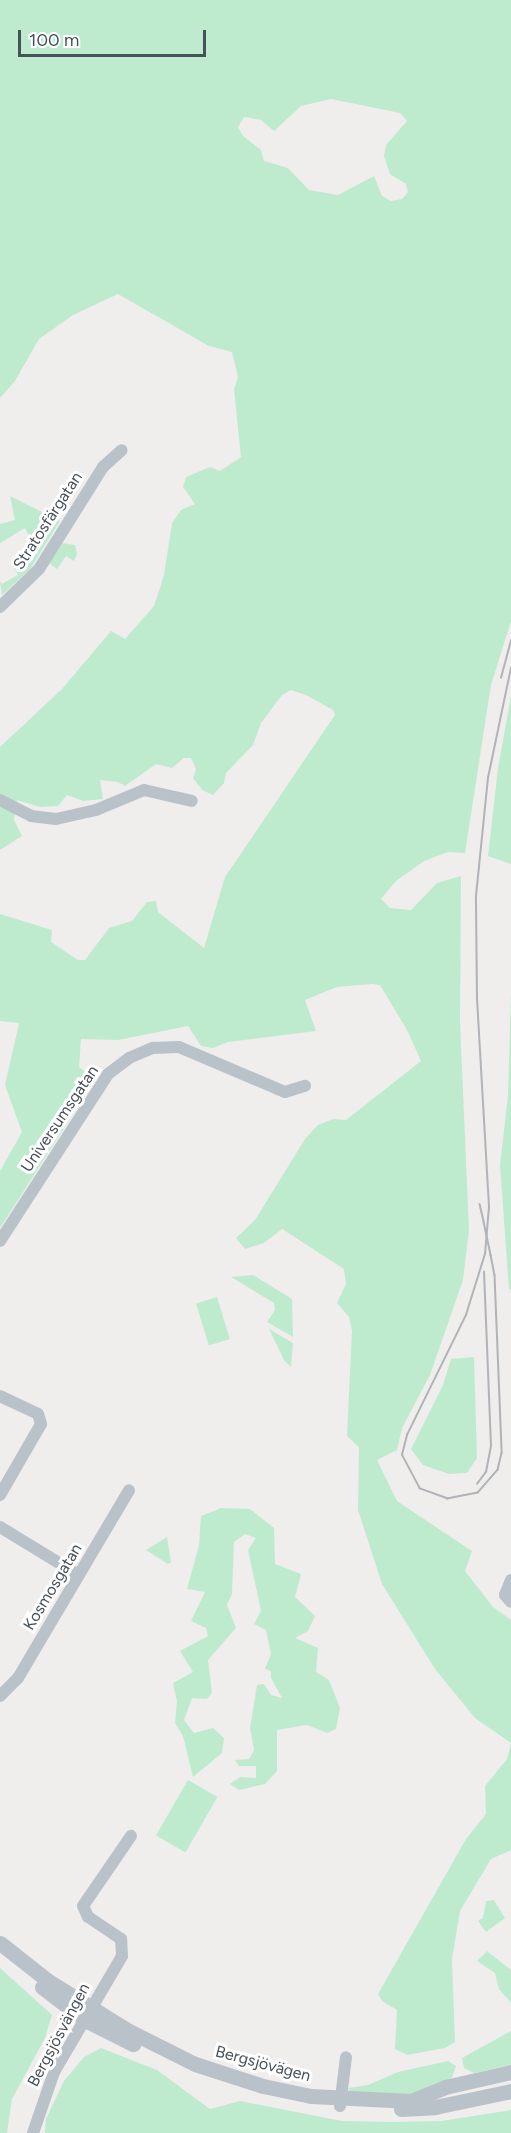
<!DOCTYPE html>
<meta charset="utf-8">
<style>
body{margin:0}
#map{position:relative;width:511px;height:2133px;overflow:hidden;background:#f0eded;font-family:Figtree,sans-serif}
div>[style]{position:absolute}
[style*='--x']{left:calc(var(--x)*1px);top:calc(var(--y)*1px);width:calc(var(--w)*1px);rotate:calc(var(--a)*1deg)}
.green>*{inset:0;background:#beebce;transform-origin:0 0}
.minor>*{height:12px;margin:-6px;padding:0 6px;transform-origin:6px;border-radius:6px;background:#bac2c9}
.tertiary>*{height:15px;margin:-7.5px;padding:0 7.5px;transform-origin:7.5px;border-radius:7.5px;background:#bac2c9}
.tram>*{height:1.5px;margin:-0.75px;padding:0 0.75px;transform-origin:0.75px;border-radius:0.75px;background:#b0b3b7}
span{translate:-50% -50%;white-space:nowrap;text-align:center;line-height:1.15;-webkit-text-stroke:6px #fff;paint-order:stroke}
.street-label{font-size:16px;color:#475159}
.scale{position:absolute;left:18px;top:30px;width:188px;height:27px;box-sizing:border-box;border:3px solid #475159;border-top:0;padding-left:8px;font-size:18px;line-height:21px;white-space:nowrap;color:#475159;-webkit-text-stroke:4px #fff;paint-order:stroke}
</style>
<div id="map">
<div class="green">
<div style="clip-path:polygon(evenodd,0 0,511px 0,511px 621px,491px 685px,465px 853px,448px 852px,424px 861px,396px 881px,381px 899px,390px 908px,411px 910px,437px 883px,461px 876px,460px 1022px,469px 1230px,463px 1280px,430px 1375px,402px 1428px,397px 1450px,377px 1460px,397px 1501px,472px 1551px,465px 1571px,493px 1607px,511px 1620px,511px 1850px,491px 1859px,460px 1911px,452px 1959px,455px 2042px,445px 2048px,407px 2055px,395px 2049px,397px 2010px,382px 2001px,378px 1994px,466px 1839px,486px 1814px,485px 1786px,507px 1759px,511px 1743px,475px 1718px,435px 1669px,382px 1584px,358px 1510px,359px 1447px,347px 1436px,352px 1331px,349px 1317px,337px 1303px,346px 1284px,344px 1269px,282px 1229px,264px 1243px,245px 1249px,236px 1238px,255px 1220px,305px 1139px,318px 1125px,333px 1119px,346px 1120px,421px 1061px,407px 1030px,380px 985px,372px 984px,337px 987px,305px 1000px,316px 1031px,228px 1042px,213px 1048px,201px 1046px,188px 1026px,118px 1040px,81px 1039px,79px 1067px,88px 1074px,91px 1086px,0 1228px,0 1171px,22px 1132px,5px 1085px,19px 1023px,0 1021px,0 914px,52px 930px,51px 942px,78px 960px,85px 960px,109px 928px,132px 921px,147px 902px,156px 901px,158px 912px,204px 948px,225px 877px,335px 715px,333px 710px,308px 696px,291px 690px,282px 695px,261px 723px,253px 745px,226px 773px,224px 783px,213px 795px,202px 790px,193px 778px,196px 769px,191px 758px,184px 758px,172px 768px,156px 764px,125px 786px,118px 782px,100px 780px,103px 799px,83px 801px,67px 795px,58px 806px,40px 807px,17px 800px,14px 820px,22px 836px,0 850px,0 747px,62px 689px,111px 631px,125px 639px,154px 606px,164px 575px,172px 523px,181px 510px,195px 504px,183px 487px,186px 477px,210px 467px,220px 471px,241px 457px,234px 389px,238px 377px,232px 352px,209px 346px,118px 294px,73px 315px,39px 339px,15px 381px,0 398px,0 0,331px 99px,400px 113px,407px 121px,386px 145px,384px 156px,390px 174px,406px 184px,408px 192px,402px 199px,391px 201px,382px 196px,374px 176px,338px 195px,309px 190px,288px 168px,264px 161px,261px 150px,243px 136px,238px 127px,244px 117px,261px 120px,274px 131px,301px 106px,331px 99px)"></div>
<div style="clip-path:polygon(10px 496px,60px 521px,30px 569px,2px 595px,0 581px,2px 584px,18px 575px,14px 567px,38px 553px,25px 528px,0 543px,0 524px,15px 520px)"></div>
<div style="clip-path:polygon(63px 543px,75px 545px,77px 554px,74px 561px,66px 556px,57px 569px,49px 563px)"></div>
<div style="clip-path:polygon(511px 696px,511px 864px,488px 856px,498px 768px)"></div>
<div style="clip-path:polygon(511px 992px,511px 1289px,509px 1290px,500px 1165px,508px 1096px)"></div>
<div style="clip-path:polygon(253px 1275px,292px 1299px,293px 1337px,267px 1322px,275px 1310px,274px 1303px,231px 1277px)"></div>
<div style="left:217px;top:1297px;width:44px;height:22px;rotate:73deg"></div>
<div style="clip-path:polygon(269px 1329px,293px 1343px,291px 1367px,284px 1360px)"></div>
<div style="clip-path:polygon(474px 1357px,477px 1458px,467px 1473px,449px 1474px,423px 1465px,411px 1449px,443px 1385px,451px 1359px)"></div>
<div style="clip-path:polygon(221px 1508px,250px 1509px,274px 1528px,275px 1564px,301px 1574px,295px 1597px,315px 1616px,308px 1631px,295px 1638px,318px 1648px,316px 1672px,329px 1680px,340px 1708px,336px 1729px,327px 1733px,307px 1725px,277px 1730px,277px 1771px,265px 1784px,239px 1790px,230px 1784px,240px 1777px,256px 1778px,256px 1766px,239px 1766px,235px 1760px,249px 1759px,254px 1750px,250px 1728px,257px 1685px,264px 1684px,271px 1695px,282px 1698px,271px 1678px,271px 1671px,265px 1669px,271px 1654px,266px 1630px,254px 1624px,261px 1611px,248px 1550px,256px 1538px,245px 1534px,234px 1542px,232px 1594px,227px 1605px,236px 1628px,208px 1660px,212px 1693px,207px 1699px,192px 1698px,184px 1720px,194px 1733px,213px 1728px,224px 1738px,222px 1753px,193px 1777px,183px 1736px,175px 1723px,177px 1701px,173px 1683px,193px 1672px,180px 1651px,208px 1636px,206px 1628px,191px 1621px,205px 1592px,187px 1589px,199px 1545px,201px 1516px)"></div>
<div style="clip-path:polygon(167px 1537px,171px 1562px,168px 1564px,146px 1550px)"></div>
<div style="left:188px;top:1780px;width:34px;height:64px;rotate:30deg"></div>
<div style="clip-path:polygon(494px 1900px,505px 1918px,486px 1932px,478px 1921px,483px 1918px,486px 1901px)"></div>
<div style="clip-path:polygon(487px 1951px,511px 1970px,511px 2003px,499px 1989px,495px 1973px,477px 1961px)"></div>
<div style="clip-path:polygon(0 1968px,52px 2015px,45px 2038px,12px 2099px,7px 2133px,0 2133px)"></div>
<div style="clip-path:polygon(511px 2031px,511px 2065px,474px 2073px,464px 2068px,462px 2058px)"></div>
<div style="clip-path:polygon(101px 2048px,157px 2070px,210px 2109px,240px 2101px,342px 2121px,391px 2122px,441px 2121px,511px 2110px,511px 2133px,45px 2133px,46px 2119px,64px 2081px,84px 2057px)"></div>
<div style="clip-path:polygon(448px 2061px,456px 2066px,452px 2078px,417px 2095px,351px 2093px,348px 2088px,368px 2085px,398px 2072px)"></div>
</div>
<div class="minor">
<div style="--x:0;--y:607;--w:54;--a:-44.3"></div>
<div style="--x:39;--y:569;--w:120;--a:-57.9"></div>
<div style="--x:103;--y:467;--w:25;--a:-42"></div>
<div style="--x:0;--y:800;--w:35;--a:27"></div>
<div style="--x:31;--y:816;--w:25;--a:7"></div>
<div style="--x:56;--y:819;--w:41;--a:-12.7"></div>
<div style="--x:96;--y:810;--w:52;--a:-22.6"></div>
<div style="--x:144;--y:790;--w:49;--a:12.9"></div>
<div style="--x:0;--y:1241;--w:199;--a:-57.1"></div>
<div style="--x:108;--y:1074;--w:26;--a:-37"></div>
<div style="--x:129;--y:1058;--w:26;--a:-23"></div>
<div style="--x:153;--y:1048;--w:26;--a:-2"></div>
<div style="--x:179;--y:1047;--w:115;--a:23"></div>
<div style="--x:285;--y:1092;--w:21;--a:-17"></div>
<div style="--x:0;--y:1396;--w:42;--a:25.3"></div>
<div style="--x:38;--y:1414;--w:10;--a:73"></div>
<div style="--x:41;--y:1424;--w:82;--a:120"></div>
<div style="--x:0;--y:1527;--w:92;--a:31.3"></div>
<div style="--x:511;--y:1580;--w:16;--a:112"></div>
<div style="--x:505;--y:1595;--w:9;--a:49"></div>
<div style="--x:0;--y:1696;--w:25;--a:-45"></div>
<div style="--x:18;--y:1678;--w:218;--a:-59.4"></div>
<div style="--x:340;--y:2106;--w:49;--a:-83"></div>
<div style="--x:33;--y:2133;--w:65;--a:-71"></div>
<div style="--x:54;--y:2072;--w:134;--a:-59.6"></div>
<div style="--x:122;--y:1956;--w:17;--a:-93"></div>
<div style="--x:121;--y:1939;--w:40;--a:-146"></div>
<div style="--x:88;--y:1917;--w:12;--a:-114"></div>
<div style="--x:83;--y:1906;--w:85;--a:-55.6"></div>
</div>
<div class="tertiary">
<div style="--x:0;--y:1943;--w:60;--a:38.2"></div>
<div style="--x:47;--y:1980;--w:97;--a:31.9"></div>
<div style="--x:129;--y:2031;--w:74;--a:26.6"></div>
<div style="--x:195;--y:2064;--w:71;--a:17.9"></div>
<div style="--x:263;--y:2086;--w:49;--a:11.8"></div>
<div style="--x:311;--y:2096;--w:100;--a:2.9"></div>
<div style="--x:411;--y:2101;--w:37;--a:-22"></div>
<div style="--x:445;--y:2087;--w:68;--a:-12.8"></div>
<div style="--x:42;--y:1987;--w:54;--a:37.5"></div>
<div style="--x:85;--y:2020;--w:54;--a:26.6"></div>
<div style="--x:401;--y:2109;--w:34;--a:-3"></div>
<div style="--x:435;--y:2107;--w:78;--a:-11.9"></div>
</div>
<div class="tram">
<div style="--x:501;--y:678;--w:39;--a:-75"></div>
<div style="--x:480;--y:1204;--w:18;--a:77"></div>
<div style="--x:484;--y:1222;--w:34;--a:78"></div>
<div style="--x:491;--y:1255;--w:20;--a:79"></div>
<div style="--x:495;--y:1275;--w:178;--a:87.7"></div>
<div style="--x:502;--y:1453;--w:17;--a:103"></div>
<div style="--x:498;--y:1470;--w:30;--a:131"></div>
<div style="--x:478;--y:1493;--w:31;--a:169"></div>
<div style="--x:448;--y:1499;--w:30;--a:-160"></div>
<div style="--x:420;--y:1489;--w:38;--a:-118"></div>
<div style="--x:402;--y:1455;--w:21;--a:-76"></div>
<div style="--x:407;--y:1435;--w:134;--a:-63.8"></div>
<div style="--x:466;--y:1315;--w:64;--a:-72.7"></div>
<div style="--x:485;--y:1254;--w:47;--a:-85.1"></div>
<div style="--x:489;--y:1207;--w:208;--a:-93.3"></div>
<div style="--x:477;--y:999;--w:103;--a:-90.6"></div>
<div style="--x:476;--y:896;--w:119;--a:-84.2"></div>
<div style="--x:488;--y:778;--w:112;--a:-78.2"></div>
<div style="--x:477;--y:1484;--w:15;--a:-53"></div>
<div style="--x:486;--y:1472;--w:26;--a:-79"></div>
<div style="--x:491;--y:1446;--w:174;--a:-92.3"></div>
</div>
<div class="street-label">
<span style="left:48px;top:521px;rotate:-57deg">Stratosfärgatan</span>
<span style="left:60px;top:1119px;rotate:-56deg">Universumsgatan</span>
<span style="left:53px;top:1587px;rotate:-59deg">Kosmosgatan</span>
<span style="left:59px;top:2035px;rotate:-62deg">Bergsjösvängen</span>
<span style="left:263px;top:2064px;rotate:15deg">Bergsjövägen</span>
</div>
<div class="scale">100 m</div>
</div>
